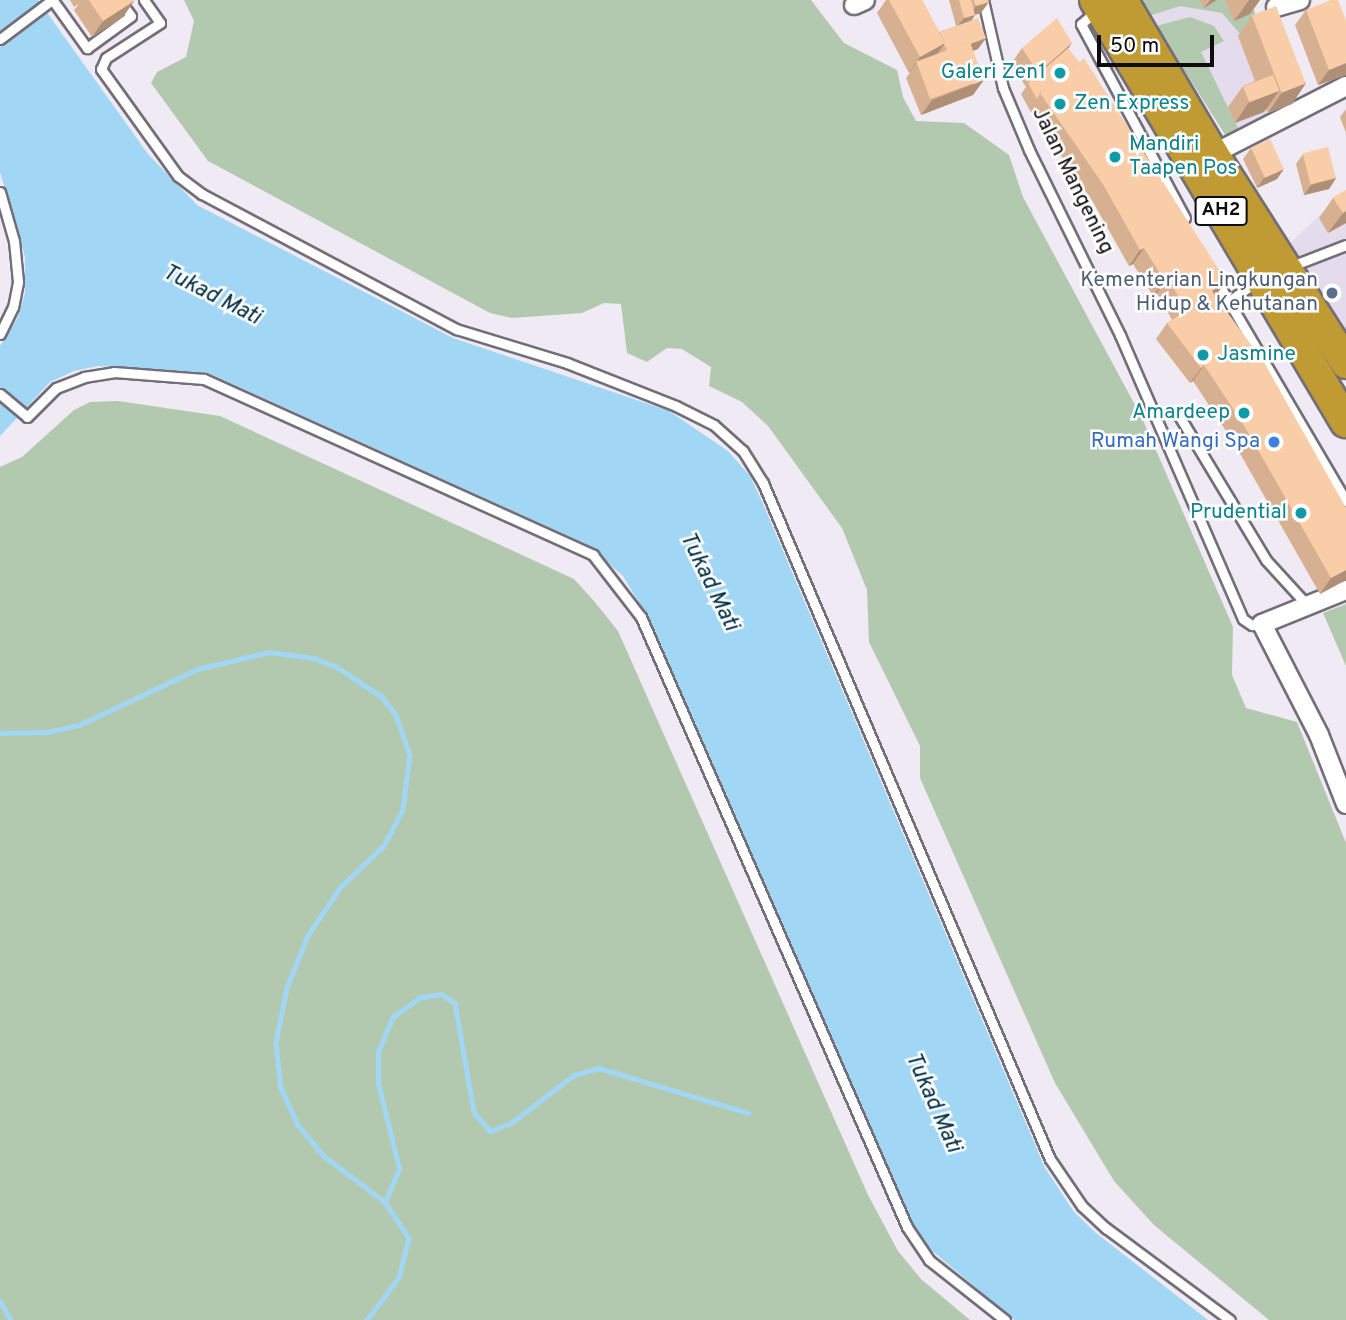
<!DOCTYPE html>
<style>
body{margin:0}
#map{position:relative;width:1346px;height:1320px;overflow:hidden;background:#efeaf4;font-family:Overpass,sans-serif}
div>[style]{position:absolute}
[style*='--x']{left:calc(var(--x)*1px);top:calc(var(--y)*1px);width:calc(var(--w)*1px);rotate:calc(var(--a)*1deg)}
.built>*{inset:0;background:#e4dcec}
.green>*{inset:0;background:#b3c9af}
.water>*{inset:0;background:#a1d7f5}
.stream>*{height:4.5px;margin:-2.25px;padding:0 2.25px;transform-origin:2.25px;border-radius:2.25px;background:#a1d7f5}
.roads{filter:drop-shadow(2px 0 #736e77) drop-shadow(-2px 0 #736e77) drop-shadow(0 2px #736e77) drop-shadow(0 -2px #736e77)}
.service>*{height:9px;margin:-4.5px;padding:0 4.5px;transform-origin:4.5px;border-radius:4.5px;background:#fff}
.minor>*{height:18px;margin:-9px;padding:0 9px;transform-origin:9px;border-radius:9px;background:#fff}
.trunk>*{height:30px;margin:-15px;padding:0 15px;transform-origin:15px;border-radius:15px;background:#c09a33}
.wall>*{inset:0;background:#d7b091}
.shaded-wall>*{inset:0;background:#af9076}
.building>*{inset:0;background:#facda9;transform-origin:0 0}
.dots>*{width:19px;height:19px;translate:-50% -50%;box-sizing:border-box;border:4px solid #fff;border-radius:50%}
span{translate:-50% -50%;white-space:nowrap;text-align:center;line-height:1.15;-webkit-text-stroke:5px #fff;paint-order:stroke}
.shield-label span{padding:2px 5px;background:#fff;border:2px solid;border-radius:5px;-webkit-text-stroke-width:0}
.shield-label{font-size:19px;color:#0d0c0f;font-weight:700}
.culture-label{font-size:21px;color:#0d838f}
.right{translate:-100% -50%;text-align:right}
.left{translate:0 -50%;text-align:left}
.street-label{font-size:21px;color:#0d0c0f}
.service-label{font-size:21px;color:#4e5e75}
.shop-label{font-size:21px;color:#366cbe}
.water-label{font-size:23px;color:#002e41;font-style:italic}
.scale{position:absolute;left:1097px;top:35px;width:117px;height:32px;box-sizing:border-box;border:4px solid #0d0c0f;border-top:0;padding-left:9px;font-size:21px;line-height:24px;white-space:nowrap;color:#0d0c0f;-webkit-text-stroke:5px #fff;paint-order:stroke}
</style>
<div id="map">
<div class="built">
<div style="clip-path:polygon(1139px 0,1250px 0,1259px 23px,1264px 21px,1295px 104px,1226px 136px)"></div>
<div style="clip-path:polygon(1346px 199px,1346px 342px,1288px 245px,1321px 214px)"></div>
</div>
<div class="green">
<div style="clip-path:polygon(184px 0,811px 0,844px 43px,897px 70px,903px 97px,916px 121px,964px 123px,1009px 155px,1023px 197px,1142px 418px,1233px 627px,1232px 675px,1246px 708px,1297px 722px,1346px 843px,1346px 1320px,1269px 1320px,1154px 1225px,1114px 1181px,1055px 1083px,920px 778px,920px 746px,869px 642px,867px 590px,842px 528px,768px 426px,742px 402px,709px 386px,711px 367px,682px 349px,667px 348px,647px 362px,627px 353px,621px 304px,604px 303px,582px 313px,512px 318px,490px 313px,208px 161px,151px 83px,157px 72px,186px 57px,194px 21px)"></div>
<div style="clip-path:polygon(1139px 0,1250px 0,1259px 23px,1241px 35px,1222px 13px,1180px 6px,1149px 16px)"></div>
<div style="clip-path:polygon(1190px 17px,1214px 26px,1224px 41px,1201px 52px,1239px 130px,1226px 136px,1156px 26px)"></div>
<div style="clip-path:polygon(118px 401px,220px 416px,574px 579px,594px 601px,618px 631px,868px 1195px,898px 1251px,921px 1279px,970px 1320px,0 1320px,0 467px,22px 457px,74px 410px,90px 402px)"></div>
<div style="clip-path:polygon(1346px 604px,1346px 666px,1323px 613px)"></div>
</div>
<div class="water">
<div style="clip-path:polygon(0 0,38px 0,148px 154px,197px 205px,453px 338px,669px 411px,728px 451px,750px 476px,764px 506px,1045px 1168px,1074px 1212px,1096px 1233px,1208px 1320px,1014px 1320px,929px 1248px,914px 1226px,653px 626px,623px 576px,586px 544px,208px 373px,98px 366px,74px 371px,50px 382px,0 436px,0 346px,18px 317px,25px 293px,25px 257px,0 172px)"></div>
</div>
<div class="stream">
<div style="--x:0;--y:733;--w:48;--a:-1.2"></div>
<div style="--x:48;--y:732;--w:32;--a:-13"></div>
<div style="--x:79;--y:725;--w:132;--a:-25.2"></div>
<div style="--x:198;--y:669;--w:73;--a:-13.5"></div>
<div style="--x:269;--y:652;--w:45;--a:7.6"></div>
<div style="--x:314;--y:658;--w:25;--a:21"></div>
<div style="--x:337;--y:667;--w:54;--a:33.7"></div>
<div style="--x:382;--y:697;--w:23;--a:52"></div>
<div style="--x:396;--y:715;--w:42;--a:70.7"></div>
<div style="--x:410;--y:755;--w:55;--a:97.3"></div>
<div style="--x:403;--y:810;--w:41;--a:117.8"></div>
<div style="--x:384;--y:846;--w:59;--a:136.4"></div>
<div style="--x:341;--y:887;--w:59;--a:124"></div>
<div style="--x:308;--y:936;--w:56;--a:112"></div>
<div style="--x:287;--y:988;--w:56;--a:101.3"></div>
<div style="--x:276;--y:1043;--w:45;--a:83.7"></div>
<div style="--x:281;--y:1088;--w:41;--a:65.3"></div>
<div style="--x:298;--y:1125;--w:40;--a:50"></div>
<div style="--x:324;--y:1156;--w:76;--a:37"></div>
<div style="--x:385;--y:1202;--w:43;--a:56.3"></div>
<div style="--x:409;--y:1238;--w:41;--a:104"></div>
<div style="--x:399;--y:1278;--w:53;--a:127.3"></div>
<div style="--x:385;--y:1202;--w:36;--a:-67"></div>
<div style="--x:399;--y:1169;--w:89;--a:-103.7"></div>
<div style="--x:378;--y:1083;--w:31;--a:-90"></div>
<div style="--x:378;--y:1052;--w:38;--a:-67"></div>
<div style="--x:393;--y:1017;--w:34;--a:-36"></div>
<div style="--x:421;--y:997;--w:21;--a:-8"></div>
<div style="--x:442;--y:994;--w:16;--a:35"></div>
<div style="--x:455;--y:1003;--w:111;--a:80.1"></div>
<div style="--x:474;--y:1112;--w:25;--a:50"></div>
<div style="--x:490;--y:1131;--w:22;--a:-21"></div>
<div style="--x:511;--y:1123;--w:79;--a:-37.3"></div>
<div style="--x:574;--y:1075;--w:26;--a:-16"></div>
<div style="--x:599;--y:1068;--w:156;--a:16.8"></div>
<div style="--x:0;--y:1301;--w:22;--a:60"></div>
</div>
<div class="roads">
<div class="service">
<div style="--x:144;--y:0;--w:28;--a:55"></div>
<div style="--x:160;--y:23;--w:64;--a:147.1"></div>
<div style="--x:106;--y:58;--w:12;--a:114"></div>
<div style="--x:101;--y:69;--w:132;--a:54.3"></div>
<div style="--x:178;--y:176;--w:30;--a:37"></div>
<div style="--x:202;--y:194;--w:288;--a:28"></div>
<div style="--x:456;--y:329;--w:116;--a:17"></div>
<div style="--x:567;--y:363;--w:117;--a:21.5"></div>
<div style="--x:676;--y:406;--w:42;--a:26.6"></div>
<div style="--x:714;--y:425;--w:39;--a:42"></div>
<div style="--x:743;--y:451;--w:38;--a:58"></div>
<div style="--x:763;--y:483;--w:734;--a:67"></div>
<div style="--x:1050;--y:1159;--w:57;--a:55.8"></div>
<div style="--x:1082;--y:1206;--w:33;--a:43"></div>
<div style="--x:1106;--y:1228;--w:154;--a:36.6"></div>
<div style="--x:983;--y:0;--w:90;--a:77.2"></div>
<div style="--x:1003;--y:88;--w:67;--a:67.2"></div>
<div style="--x:1029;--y:150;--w:206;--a:63.8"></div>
<div style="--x:1120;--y:335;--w:309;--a:66.6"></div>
<div style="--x:1243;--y:619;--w:11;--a:34"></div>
<div style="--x:1252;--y:625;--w:10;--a:-6"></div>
<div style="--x:54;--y:2;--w:57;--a:54.3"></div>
<div style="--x:87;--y:48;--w:54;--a:-36"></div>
<div style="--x:131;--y:16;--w:20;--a:-127"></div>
<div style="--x:1096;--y:11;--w:20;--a:139"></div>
<div style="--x:1081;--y:24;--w:220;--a:61.8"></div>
<div style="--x:0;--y:39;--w:65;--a:-36.9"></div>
<div style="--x:0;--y:192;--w:51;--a:74.1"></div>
<div style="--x:14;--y:241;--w:41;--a:84.4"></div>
<div style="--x:18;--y:282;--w:25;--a:101"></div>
<div style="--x:13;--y:307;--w:30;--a:116"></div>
<div style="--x:1289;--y:267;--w:61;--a:-21.1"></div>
<div style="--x:1215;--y:278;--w:259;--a:59.6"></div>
<div style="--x:1228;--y:302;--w:36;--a:-36"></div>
<div style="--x:0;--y:394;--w:35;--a:40"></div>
<div style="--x:27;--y:417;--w:41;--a:-45"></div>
<div style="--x:56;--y:388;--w:30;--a:-21"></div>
<div style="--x:84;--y:377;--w:30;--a:-9"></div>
<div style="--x:114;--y:372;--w:90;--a:4.4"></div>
<div style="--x:204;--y:379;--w:427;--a:24.3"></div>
<div style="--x:593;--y:555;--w:78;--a:52.3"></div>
<div style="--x:641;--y:617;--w:665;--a:66.44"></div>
<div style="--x:907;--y:1227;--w:40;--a:56"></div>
<div style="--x:929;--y:1260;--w:97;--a:38.3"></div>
<div style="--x:1178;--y:414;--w:170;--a:58.9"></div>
<div style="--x:1266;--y:560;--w:62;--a:47.6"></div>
</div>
<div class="minor">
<div style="--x:854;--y:5;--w:12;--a:-24"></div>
<div style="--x:1276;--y:7;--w:25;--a:-16"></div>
<div style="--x:1213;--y:154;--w:149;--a:-27.1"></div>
<div style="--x:1346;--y:590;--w:91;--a:158"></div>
<div style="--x:1262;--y:624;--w:125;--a:62.8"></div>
<div style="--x:1319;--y:735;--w:74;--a:68.6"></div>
</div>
<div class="trunk">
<div style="--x:1095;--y:0;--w:491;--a:59.3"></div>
<div style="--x:1122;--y:0;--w:179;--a:59.4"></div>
<div style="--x:1213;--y:154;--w:248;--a:57.5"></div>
</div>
</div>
<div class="wall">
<div style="clip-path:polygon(70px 0,133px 0,134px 1px,123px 17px,92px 37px,74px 10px,79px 4px,74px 7px)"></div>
<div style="clip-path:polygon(886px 0,922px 0,939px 32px,956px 26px,949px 0,988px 0,981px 13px,975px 15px,972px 20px,986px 38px,978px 49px,973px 51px,973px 95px,921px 115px,906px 78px,911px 71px,909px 73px,877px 13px)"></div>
<div style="clip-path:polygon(1200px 0,1217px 0,1204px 8px)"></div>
<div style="clip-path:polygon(1225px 0,1260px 0,1250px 14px,1234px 21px)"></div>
<div style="clip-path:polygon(1306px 10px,1346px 21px,1346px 75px,1318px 85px,1295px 25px)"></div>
<div style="clip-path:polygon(1252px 16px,1306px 83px,1292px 104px,1268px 113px,1266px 109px,1264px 112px,1235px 123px,1228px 107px,1243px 86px,1255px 81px,1238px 36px)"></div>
<div style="clip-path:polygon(1072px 43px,1068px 48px,1216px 296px,1346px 508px,1346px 580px,1320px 594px,1234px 443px,1193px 381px,1190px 383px,1156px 339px,1167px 323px,1172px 320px,1157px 293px,1153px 296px,1133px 264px,1129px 266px,1093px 202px,1029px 109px,1021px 94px,1026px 87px,1011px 64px,1022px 48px)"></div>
<div style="clip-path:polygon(1346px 109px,1346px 133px,1340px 117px)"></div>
<div style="clip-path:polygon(1251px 148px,1277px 179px,1257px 188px,1243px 159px)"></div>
<div style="clip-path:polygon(1303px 154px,1336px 178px,1329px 189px,1304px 195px,1296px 164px)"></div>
<div style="clip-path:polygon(1346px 190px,1346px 223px,1328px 233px,1319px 218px,1333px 198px)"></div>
</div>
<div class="shaded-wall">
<div style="clip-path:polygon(1210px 0,1217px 0,1204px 8px)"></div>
<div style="clip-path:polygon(1249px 0,1260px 0,1250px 14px,1234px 21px)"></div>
<div style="clip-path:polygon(134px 1px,123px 17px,92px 37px,103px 21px)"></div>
<div style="clip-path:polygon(989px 2px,981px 13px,970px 16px,975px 15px,968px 25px,956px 28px,964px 18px,969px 17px,976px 6px)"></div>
<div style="clip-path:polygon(986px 38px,978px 49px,940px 63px,947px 53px)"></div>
<div style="clip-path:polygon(945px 43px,934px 59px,917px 62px,911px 71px,909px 73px,920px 57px)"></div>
<div style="clip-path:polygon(1072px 43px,1061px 59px,1029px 85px,1038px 73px)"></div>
<div style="clip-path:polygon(1346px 63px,1346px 75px,1318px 85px,1329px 70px)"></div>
<div style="clip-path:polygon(984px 80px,973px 95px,921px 115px,932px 100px)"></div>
<div style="clip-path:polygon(1306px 83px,1292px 104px,1268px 113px,1282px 92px)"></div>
<div style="clip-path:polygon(1279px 91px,1264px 112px,1235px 123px,1249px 102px)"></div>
<div style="clip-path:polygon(1284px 169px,1277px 179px,1257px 188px,1264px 178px)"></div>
<div style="clip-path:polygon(1336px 178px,1329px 189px,1304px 195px,1311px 185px)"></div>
<div style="clip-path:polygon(1346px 211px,1346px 223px,1328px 233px,1343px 213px)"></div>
<div style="clip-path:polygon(1144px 248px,1133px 264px,1129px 266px,1140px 250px)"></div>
<div style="clip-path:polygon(1168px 277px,1157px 293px,1153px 296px,1164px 280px)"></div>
<div style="clip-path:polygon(1226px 281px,1215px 297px,1212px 291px)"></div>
<div style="clip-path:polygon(1204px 365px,1193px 381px,1190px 383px,1201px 368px)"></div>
<div style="clip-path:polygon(1346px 570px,1346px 580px,1320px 594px,1331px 578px)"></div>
</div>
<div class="building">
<div style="clip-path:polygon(89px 0,133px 0,134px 1px,103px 21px)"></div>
<div style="clip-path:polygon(889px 0,922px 0,945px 43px,920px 57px)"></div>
<div style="clip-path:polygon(959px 0,971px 0,975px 15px,964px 18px)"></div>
<div style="clip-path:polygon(974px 0,988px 0,989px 2px,976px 6px)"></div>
<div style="clip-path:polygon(1331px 0,1338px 0,1346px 21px,1346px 63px,1329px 70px,1306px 10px)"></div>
<div style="left:1276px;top:6px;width:83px;height:26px;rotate:69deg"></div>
<div style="clip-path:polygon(978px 18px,986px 38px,970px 44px,970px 42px,947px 51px,944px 44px,945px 43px,940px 32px)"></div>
<div style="clip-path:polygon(1057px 18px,1072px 43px,1038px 73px,1022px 48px)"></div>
<div style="left:970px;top:42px;width:40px;height:57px;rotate:70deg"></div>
<div style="clip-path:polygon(1068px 48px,1079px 62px,1040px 93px,1037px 99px,1028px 83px)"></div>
<div style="clip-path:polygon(1084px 58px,1226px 281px,1212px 291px,1265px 364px,1346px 508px,1346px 570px,1331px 578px,1245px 427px,1204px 365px,1201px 368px,1167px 323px,1186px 311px,1168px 277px,1164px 280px,1144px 248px,1140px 250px,1104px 186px,1040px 93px)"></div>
<div style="left:1273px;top:75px;width:17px;height:32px;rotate:69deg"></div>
<div style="left:1270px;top:139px;width:33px;height:21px;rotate:65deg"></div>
<div style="left:1328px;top:147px;width:32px;height:26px;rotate:76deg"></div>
<div style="clip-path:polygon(1346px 190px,1346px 211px,1343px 213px,1333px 198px)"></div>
</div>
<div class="dots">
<div style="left:1060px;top:73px;background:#0f9aa8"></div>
<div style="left:1060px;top:104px;background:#0f9aa8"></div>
<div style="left:1115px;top:157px;background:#0f9aa8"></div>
<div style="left:1332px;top:293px;background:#5c6f8a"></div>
<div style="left:1203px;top:355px;background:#0f9aa8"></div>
<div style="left:1244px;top:413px;background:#0f9aa8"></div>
<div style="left:1274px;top:442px;background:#3f7fe0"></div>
<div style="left:1301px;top:513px;background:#0f9aa8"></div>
</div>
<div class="shield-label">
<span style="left:1221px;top:211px">AH2</span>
</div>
<div class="culture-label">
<span class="right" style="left:1046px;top:73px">Galeri Zen1</span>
<span class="left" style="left:1074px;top:104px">Zen Express</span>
<span class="left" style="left:1129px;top:157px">Mandiri<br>Taapen Pos</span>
<span class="left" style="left:1217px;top:355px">Jasmine</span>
<span class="right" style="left:1230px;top:413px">Amardeep</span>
<span class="right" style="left:1287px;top:513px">Prudential</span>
</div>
<div class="street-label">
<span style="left:1072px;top:181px;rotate:64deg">Jalan Mangening</span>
</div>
<div class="service-label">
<span class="right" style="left:1318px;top:293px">Kementerian Lingkungan<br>Hidup &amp; Kehutanan</span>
</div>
<div class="shop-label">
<span class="right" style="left:1260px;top:442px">Rumah Wangi Spa</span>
</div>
<div class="water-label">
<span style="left:211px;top:296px;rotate:27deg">Tukad Mati</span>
<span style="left:708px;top:582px;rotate:64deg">Tukad Mati</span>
<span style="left:932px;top:1103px;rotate:66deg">Tukad Mati</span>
</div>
<div class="scale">50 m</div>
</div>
